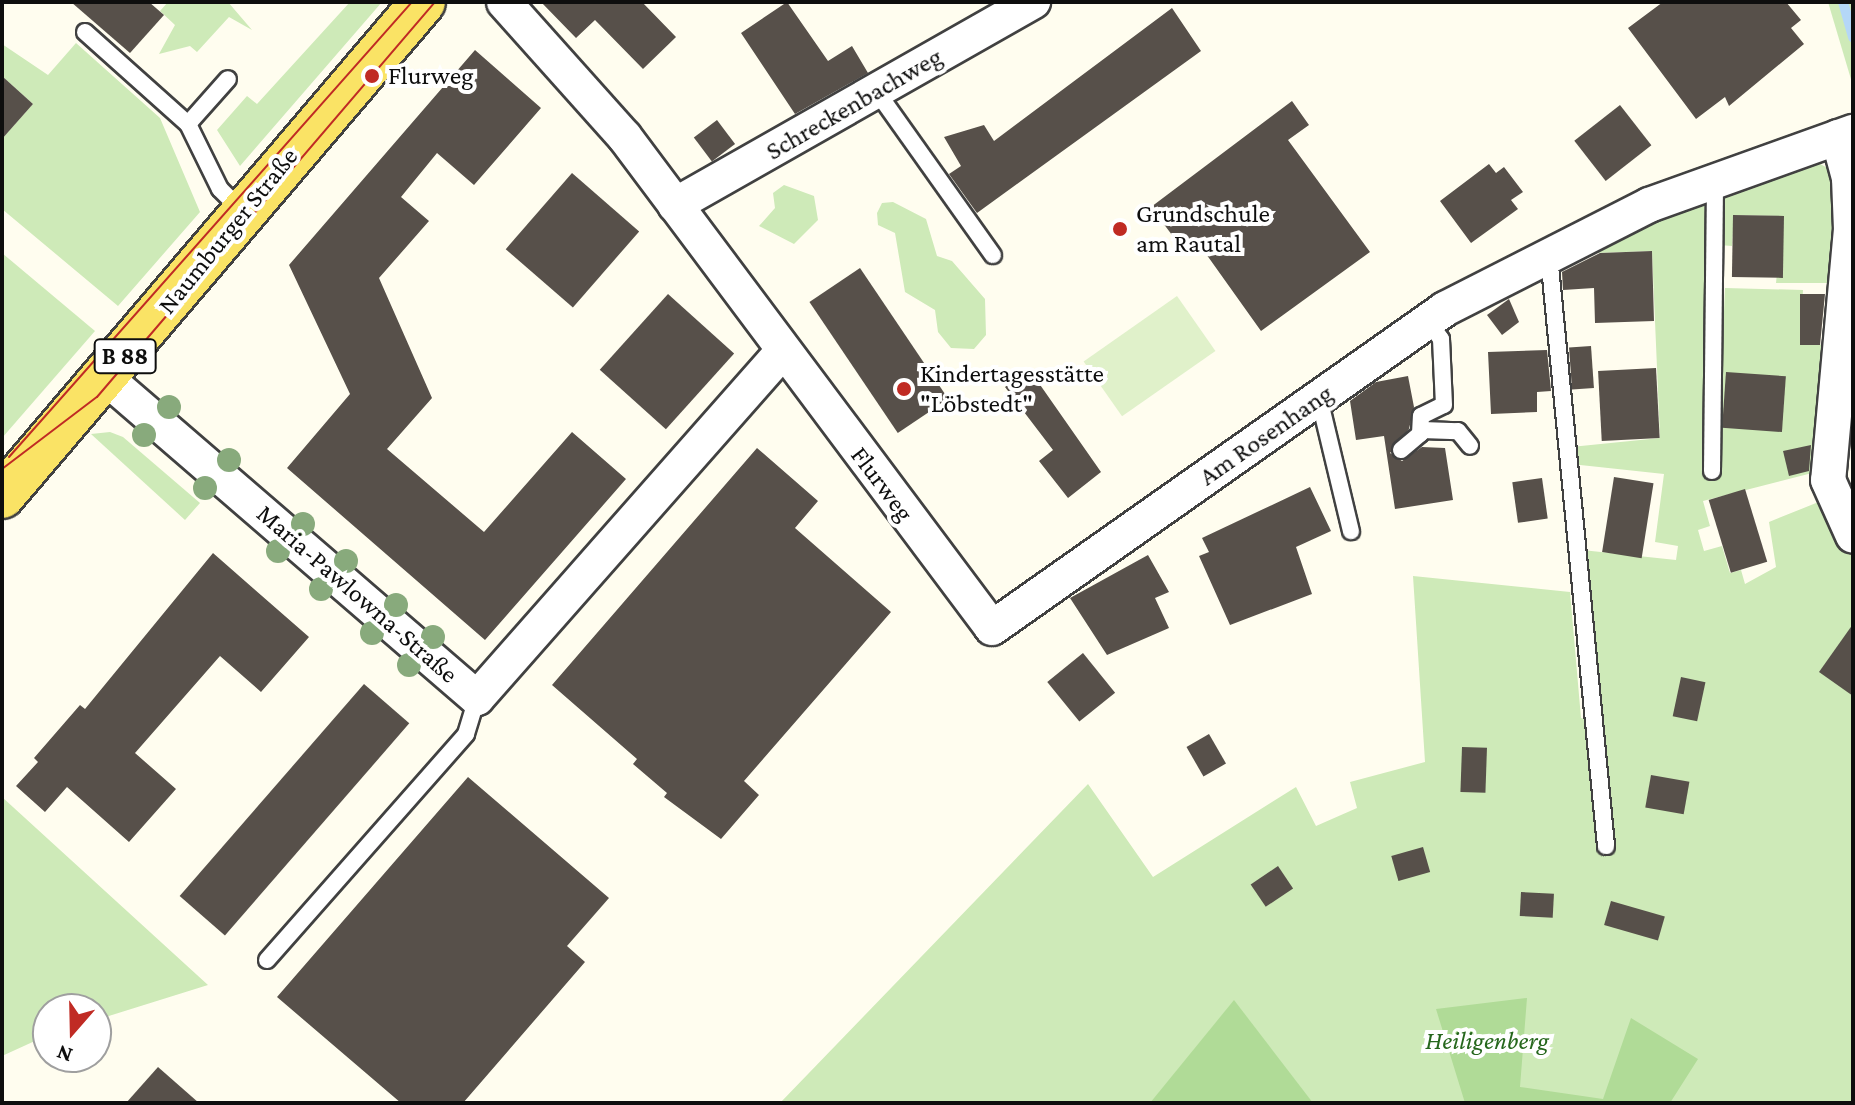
<!DOCTYPE html>
<meta charset="utf-8">
<style>
body{margin:0}
#map{position:relative;width:1855px;height:1105px;overflow:hidden;background:#fffdef;font-family:"Crimson Pro",serif}
div>[style]{position:absolute}
[style*='--x']{left:calc(var(--x)*1px);top:calc(var(--y)*1px);width:calc(var(--w)*1px);rotate:calc(var(--a)*1deg)}
.green>*{inset:0;background:#ceeab8}
.forest>*{inset:0;background:#b0db97}
.pitch>*{inset:0;background:#e0f1ca;transform-origin:0 0}
.stream>*{height:10px;margin:-5px;padding:0 5px;transform-origin:5px;border-radius:5px;background:#b4d7f7}
.building>*{inset:0;background:#57504a;transform-origin:0 0}
.roads{filter:drop-shadow(2px 0 #414141) drop-shadow(-2px 0 #414141) drop-shadow(0 2px #414141) drop-shadow(0 -2px #414141)}
.lane>*{height:16px;margin:-8px;padding:0 8px;transform-origin:8px;border-radius:8px;background:#fff}
.street>*{height:34px;margin:-17px;padding:0 17px;transform-origin:17px;border-radius:17px;background:#fff}
.primary>*{height:44px;margin:-22px;padding:0 22px;transform-origin:22px;border-radius:22px;background:#fae365}
.tram>*{height:2px;margin:-1px;padding:0 1px;transform-origin:1px;border-radius:1px;background:#c02b24}
.trees>*{width:24px;height:24px;margin:-12px;border-radius:50%;background:#88aa7c}
.dots>*{width:22px;height:22px;translate:-50% -50%;box-sizing:border-box;border:4px solid #fff;border-radius:50%}
span{translate:-50% -50%;white-space:nowrap;text-align:center;line-height:1.15;-webkit-text-stroke:8px #fff;paint-order:stroke}
.shield-label span{padding:2px 6px;background:#fff;border:2px solid;border-radius:6px;-webkit-text-stroke-width:0}
.shield-label{font-size:24px;color:#0e0e0e;font-weight:700}
.poi-label{font-size:26px;color:#0e0e0e}
.left{translate:0 -50%;text-align:left}
.street-label{font-size:26px;color:#0e0e0e}
.park-label{font-size:26px;color:#26671d;font-style:italic}
.frame{position:absolute;inset:0;border:4px solid #0e0e0e;pointer-events:none}
.north{position:absolute;left:32px;top:993px;width:80px;height:80px;box-sizing:border-box;background:#fff;border:2px solid #9f9f9f;border-radius:50%;rotate:200deg;font-size:22px;font-weight:700;line-height:32px;text-align:center;color:#0e0e0e}
.north::after{content:'';display:block;margin:auto;width:28px;height:36px;background:#c02b24;clip-path:polygon(50% 0,100% 100%,50% 72%,0 100%)}
</style>
<div id="map">
<div class="green">
<div style="clip-path:polygon(168px 2px,228px 2px,252px 30px,229px 17px,197px 52px,190px 46px,159px 54px,175px 25px,160px 11px)"></div>
<div style="clip-path:polygon(350px 2px,382px 2px,240px 166px,217px 130px,247px 96px,257px 104px)"></div>
<div style="clip-path:polygon(1828px 2px,1853px 2px,1853px 86px)"></div>
<div style="clip-path:polygon(76px 43px,160px 118px,200px 212px,118px 306px,2px 209px,2px 139px,33px 104px,2px 76px,2px 44px,48px 75px)"></div>
<div style="clip-path:polygon(1811px 159px,1835px 172px,1836px 283px,1776px 283px,1783px 216px,1734px 215px,1732px 246px,1719px 245px,1719px 191px)"></div>
<div style="clip-path:polygon(784px 185px,814px 196px,818px 220px,794px 244px,759px 226px,775px 208px,773px 193px)"></div>
<div style="clip-path:polygon(1708px 195px,1706px 479px,1717px 480px,1725px 288px,1803px 290px,1800px 344px,1832px 345px,1820px 471px,1703px 501px,1710px 526px,1698px 530px,1704px 551px,1722px 546px,1730px 573px,1741px 570px,1745px 584px,1776px 567px,1769px 522px,1821px 501px,1853px 549px,1853px 1103px,780px 1103px,1088px 784px,1153px 877px,1296px 787px,1316px 826px,1357px 808px,1350px 782px,1425px 762px,1413px 576px,1570px 592px,1581px 718px,1598px 723px,1582px 550px,1676px 560px,1678px 546px,1655px 542px,1664px 474px,1571px 464px,1571px 447px,1660px 438px,1652px 251px,1597px 253px,1594px 242px)"></div>
<div style="clip-path:polygon(893px 202px,926px 219px,937px 256px,952px 261px,985px 299px,986px 335px,974px 349px,951px 348px,938px 332px,935px 310px,905px 292px,895px 233px,878px 225px,877px 213px,882px 203px)"></div>
<div style="clip-path:polygon(2px 253px,95px 331px,2px 438px)"></div>
<div style="clip-path:polygon(110px 432px,123px 437px,200px 503px,185px 520px,91px 434px)"></div>
<div style="clip-path:polygon(2px 797px,208px 985px,96px 1020px,96px 1009px,48px 1009px,48px 1035px,2px 1056px)"></div>
</div>
<div class="forest">
<div style="clip-path:polygon(1527px 998px,1520px 1087px,1603px 1099px,1631px 1018px,1698px 1059px,1670px 1103px,1465px 1103px,1436px 1009px)"></div>
<div style="clip-path:polygon(1234px 1000px,1313px 1103px,1150px 1103px)"></div>
</div>
<div class="pitch">
<div style="left:1177px;top:296px;width:67px;height:114px;rotate:55deg"></div>
</div>
<div class="stream">
<div style="--x:1843;--y:2;--w:37;--a:74"></div>
</div>
<div class="building">
<div style="clip-path:polygon(71px 2px,149px 2px,164px 15px,130px 53px)"></div>
<div style="clip-path:polygon(541px 2px,642px 2px,676px 37px,643px 69px,595px 20px,576px 38px)"></div>
<div style="clip-path:polygon(787px 2px,828px 61px,852px 46px,868px 73px,795px 114px,741px 33px)"></div>
<div style="clip-path:polygon(1663px 2px,1786px 2px,1801px 20px,1791px 28px,1804px 44px,1729px 106px,1725px 97px,1696px 119px,1628px 28px)"></div>
<div style="clip-path:polygon(1172px 8px,1201px 51px,977px 213px,949px 174px,961px 166px,944px 137px,984px 125px,994px 141px)"></div>
<div style="clip-path:polygon(475px 50px,541px 108px,474px 185px,437px 153px,401px 197px,429px 221px,379px 278px,432px 398px,387px 449px,484px 532px,572px 432px,626px 479px,485px 640px,287px 468px,350px 394px,289px 265px)"></div>
<div style="clip-path:polygon(2px 76px,33px 104px,2px 139px)"></div>
<div style="clip-path:polygon(1292px 101px,1309px 125px,1288px 140px,1370px 252px,1261px 331px,1194px 237px,1181px 247px,1151px 207px)"></div>
<div style="left:1620px;top:105px;width:51px;height:58px;rotate:52deg"></div>
<div style="left:717px;top:120px;width:30px;height:29px;rotate:53deg"></div>
<div style="clip-path:polygon(1489px 164px,1496px 173px,1504px 167px,1523px 192px,1511px 200px,1518px 209px,1471px 243px,1440px 201px)"></div>
<div style="left:572px;top:173px;width:89px;height:101px;rotate:41deg"></div>
<div style="left:1733px;top:215px;width:51px;height:62px;rotate:1deg"></div>
<div style="clip-path:polygon(1652px 251px,1654px 321px,1595px 323px,1594px 288px,1563px 290px,1562px 272px,1600px 253px)"></div>
<div style="left:860px;top:268px;width:158px;height:61px;rotate:56deg"></div>
<div style="left:668px;top:294px;width:89px;height:102px;rotate:42deg"></div>
<div style="clip-path:polygon(1800px 294px,1825px 294px,1820px 345px,1800px 345px)"></div>
<div style="clip-path:polygon(1509px 299px,1519px 322px,1502px 335px,1487px 315px)"></div>
<div style="left:1591px;top:346px;width:42px;height:22px;rotate:86deg"></div>
<div style="clip-path:polygon(1547px 350px,1551px 391px,1537px 392px,1537px 412px,1491px 414px,1488px 352px)"></div>
<div style="left:1656px;top:368px;width:70px;height:58px;rotate:87deg"></div>
<div style="clip-path:polygon(1029px 369px,1101px 472px,1068px 498px,1039px 461px,1053px 450px,1005px 387px)"></div>
<div style="left:1726px;top:372px;width:60px;height:56px;rotate:4deg"></div>
<div style="clip-path:polygon(1408px 376px,1414px 407px,1409px 429px,1390px 453px,1402px 461px,1422px 447px,1445px 448px,1453px 500px,1395px 509px,1384px 436px,1356px 440px,1350px 401px,1376px 382px)"></div>
<div style="clip-path:polygon(1811px 445px,1809px 471px,1789px 476px,1783px 451px)"></div>
<div style="clip-path:polygon(757px 448px,818px 501px,795px 528px,891px 612px,744px 781px,759px 795px,721px 839px,664px 797px,667px 793px,633px 764px,637px 759px,552px 685px)"></div>
<div style="left:1614px;top:477px;width:40px;height:76px;rotate:9deg"></div>
<div style="left:1542px;top:478px;width:41px;height:30px;rotate:82deg"></div>
<div style="clip-path:polygon(1310px 487px,1331px 531px,1296px 547px,1312px 594px,1230px 625px,1199px 556px,1209px 552px,1202px 538px)"></div>
<div style="left:1745px;top:489px;width:76px;height:38px;rotate:73deg"></div>
<div style="clip-path:polygon(213px 553px,309px 637px,261px 692px,220px 656px,135px 753px,176px 789px,129px 842px,67px 787px,45px 812px,16px 786px,38px 762px,34px 758px,80px 705px,85px 709px)"></div>
<div style="clip-path:polygon(1148px 555px,1169px 592px,1155px 598px,1169px 628px,1107px 655px,1070px 598px)"></div>
<div style="clip-path:polygon(1853px 624px,1853px 696px,1819px 672px)"></div>
<div style="left:1083px;top:653px;width:51px;height:46px;rotate:51deg"></div>
<div style="left:1681px;top:677px;width:25px;height:40px;rotate:12deg"></div>
<div style="left:364px;top:684px;width:60px;height:281px;rotate:41deg"></div>
<div style="left:1209px;top:734px;width:34px;height:26px;rotate:60deg"></div>
<div style="left:1462px;top:747px;width:25px;height:45px;rotate:2deg"></div>
<div style="left:1651px;top:775px;width:39px;height:33px;rotate:10deg"></div>
<div style="clip-path:polygon(468px 777px,609px 898px,567px 946px,585px 962px,463px 1103px,401px 1103px,277px 997px)"></div>
<div style="left:1423px;top:847px;width:26px;height:33px;rotate:74deg"></div>
<div style="left:1278px;top:866px;width:27px;height:33px;rotate:56deg"></div>
<div style="left:1521px;top:892px;width:33px;height:24px;rotate:3deg"></div>
<div style="left:1611px;top:901px;width:56px;height:25px;rotate:16deg"></div>
<div style="clip-path:polygon(158px 1067px,199px 1103px,126px 1103px)"></div>
</div>
<div class="roads">
<div class="lane">
<div style="--x:85;--y:32;--w:138;--a:41.8"></div>
<div style="--x:188;--y:124;--w:72;--a:63.8"></div>
<div style="--x:220;--y:189;--w:30;--a:45"></div>
<div style="--x:877;--y:92;--w:200;--a:54.6"></div>
<div style="--x:188;--y:124;--w:60;--a:-48.4"></div>
<div style="--x:1549;--y:256;--w:593;--a:84.48"></div>
<div style="--x:1319;--y:398;--w:137;--a:76.5"></div>
<div style="--x:1422;--y:430;--w:36;--a:2"></div>
<div style="--x:1458;--y:431;--w:19;--a:51"></div>
<div style="--x:1401;--y:450;--w:25;--a:-40"></div>
<div style="--x:1420;--y:434;--w:18;--a:-87"></div>
<div style="--x:1421;--y:416;--w:25;--a:-26"></div>
<div style="--x:1444;--y:405;--w:66;--a:-92.6"></div>
<div style="--x:1441;--y:339;--w:22;--a:-126"></div>
<div style="--x:1712;--y:471;--w:291;--a:-89.4"></div>
<div style="--x:267;--y:960;--w:301;--a:-48.6"></div>
<div style="--x:466;--y:734;--w:38;--a:-73"></div>
</div>
<div class="street">
<div style="--x:504;--y:2;--w:180;--a:48.2"></div>
<div style="--x:624;--y:136;--w:614;--a:53.2"></div>
<div style="--x:992;--y:628;--w:554;--a:-35.15"></div>
<div style="--x:1445;--y:309;--w:229;--a:-27"></div>
<div style="--x:1649;--y:205;--w:217;--a:-19.7"></div>
<div style="--x:1838;--y:137;--w:42;--a:75"></div>
<div style="--x:1849;--y:178;--w:51;--a:87.8"></div>
<div style="--x:1851;--y:229;--w:252;--a:95.2"></div>
<div style="--x:1828;--y:480;--w:61;--a:65.9"></div>
<div style="--x:675;--y:205;--w:412;--a:-29.6"></div>
<div style="--x:106;--y:378;--w:490;--a:40.8"></div>
<div style="--x:477;--y:698;--w:460;--a:-48.6"></div>
</div>
<div class="primary">
<div style="--x:2;--y:496;--w:649;--a:-49.56"></div>
</div>
</div>
<div class="tram">
<div style="--x:9;--y:457;--w:608;--a:-48.47"></div>
<div style="--x:2;--y:469;--w:119;--a:-37.2"></div>
<div style="--x:97;--y:397;--w:520;--a:-49.45"></div>
</div>
<div class="trees">
<div style="left:169px;top:407px"></div>
<div style="left:144px;top:435px"></div>
<div style="left:229px;top:460px"></div>
<div style="left:205px;top:488px"></div>
<div style="left:303px;top:524px"></div>
<div style="left:278px;top:551px"></div>
<div style="left:346px;top:561px"></div>
<div style="left:321px;top:589px"></div>
<div style="left:396px;top:605px"></div>
<div style="left:372px;top:633px"></div>
<div style="left:433px;top:637px"></div>
<div style="left:409px;top:665px"></div>
</div>
<div class="dots">
<div style="left:372px;top:76px;background:#c02b24"></div>
<div style="left:1120px;top:229px;background:#c02b24"></div>
<div style="left:904px;top:389px;background:#c02b24"></div>
</div>
<div class="shield-label">
<span style="left:125px;top:356px">B 88</span>
</div>
<div class="poi-label">
<span class="left" style="left:388px;top:76px">Flurweg</span>
<span class="left" style="left:1136px;top:229px">Grundschule<br>am Rautal</span>
<span class="left" style="left:920px;top:389px">Kindertagesstätte<br>"Löbstedt"</span>
</div>
<div class="street-label">
<span style="left:854px;top:104px;rotate:-30deg">Schreckenbachweg</span>
<span style="left:228px;top:231px;rotate:-51deg">Naumburger Straße</span>
<span style="left:1266px;top:435px;rotate:-35deg">Am Rosenhang</span>
<span style="left:882px;top:484px;rotate:53deg">Flurweg</span>
<span style="left:357px;top:594px;rotate:41deg">Maria-Pawlowna-Straße</span>
</div>
<div class="park-label">
<span style="left:1487px;top:1041px">Heiligenberg</span>
</div>
<div class="frame"></div>
<div class="north">N</div>
</div>
